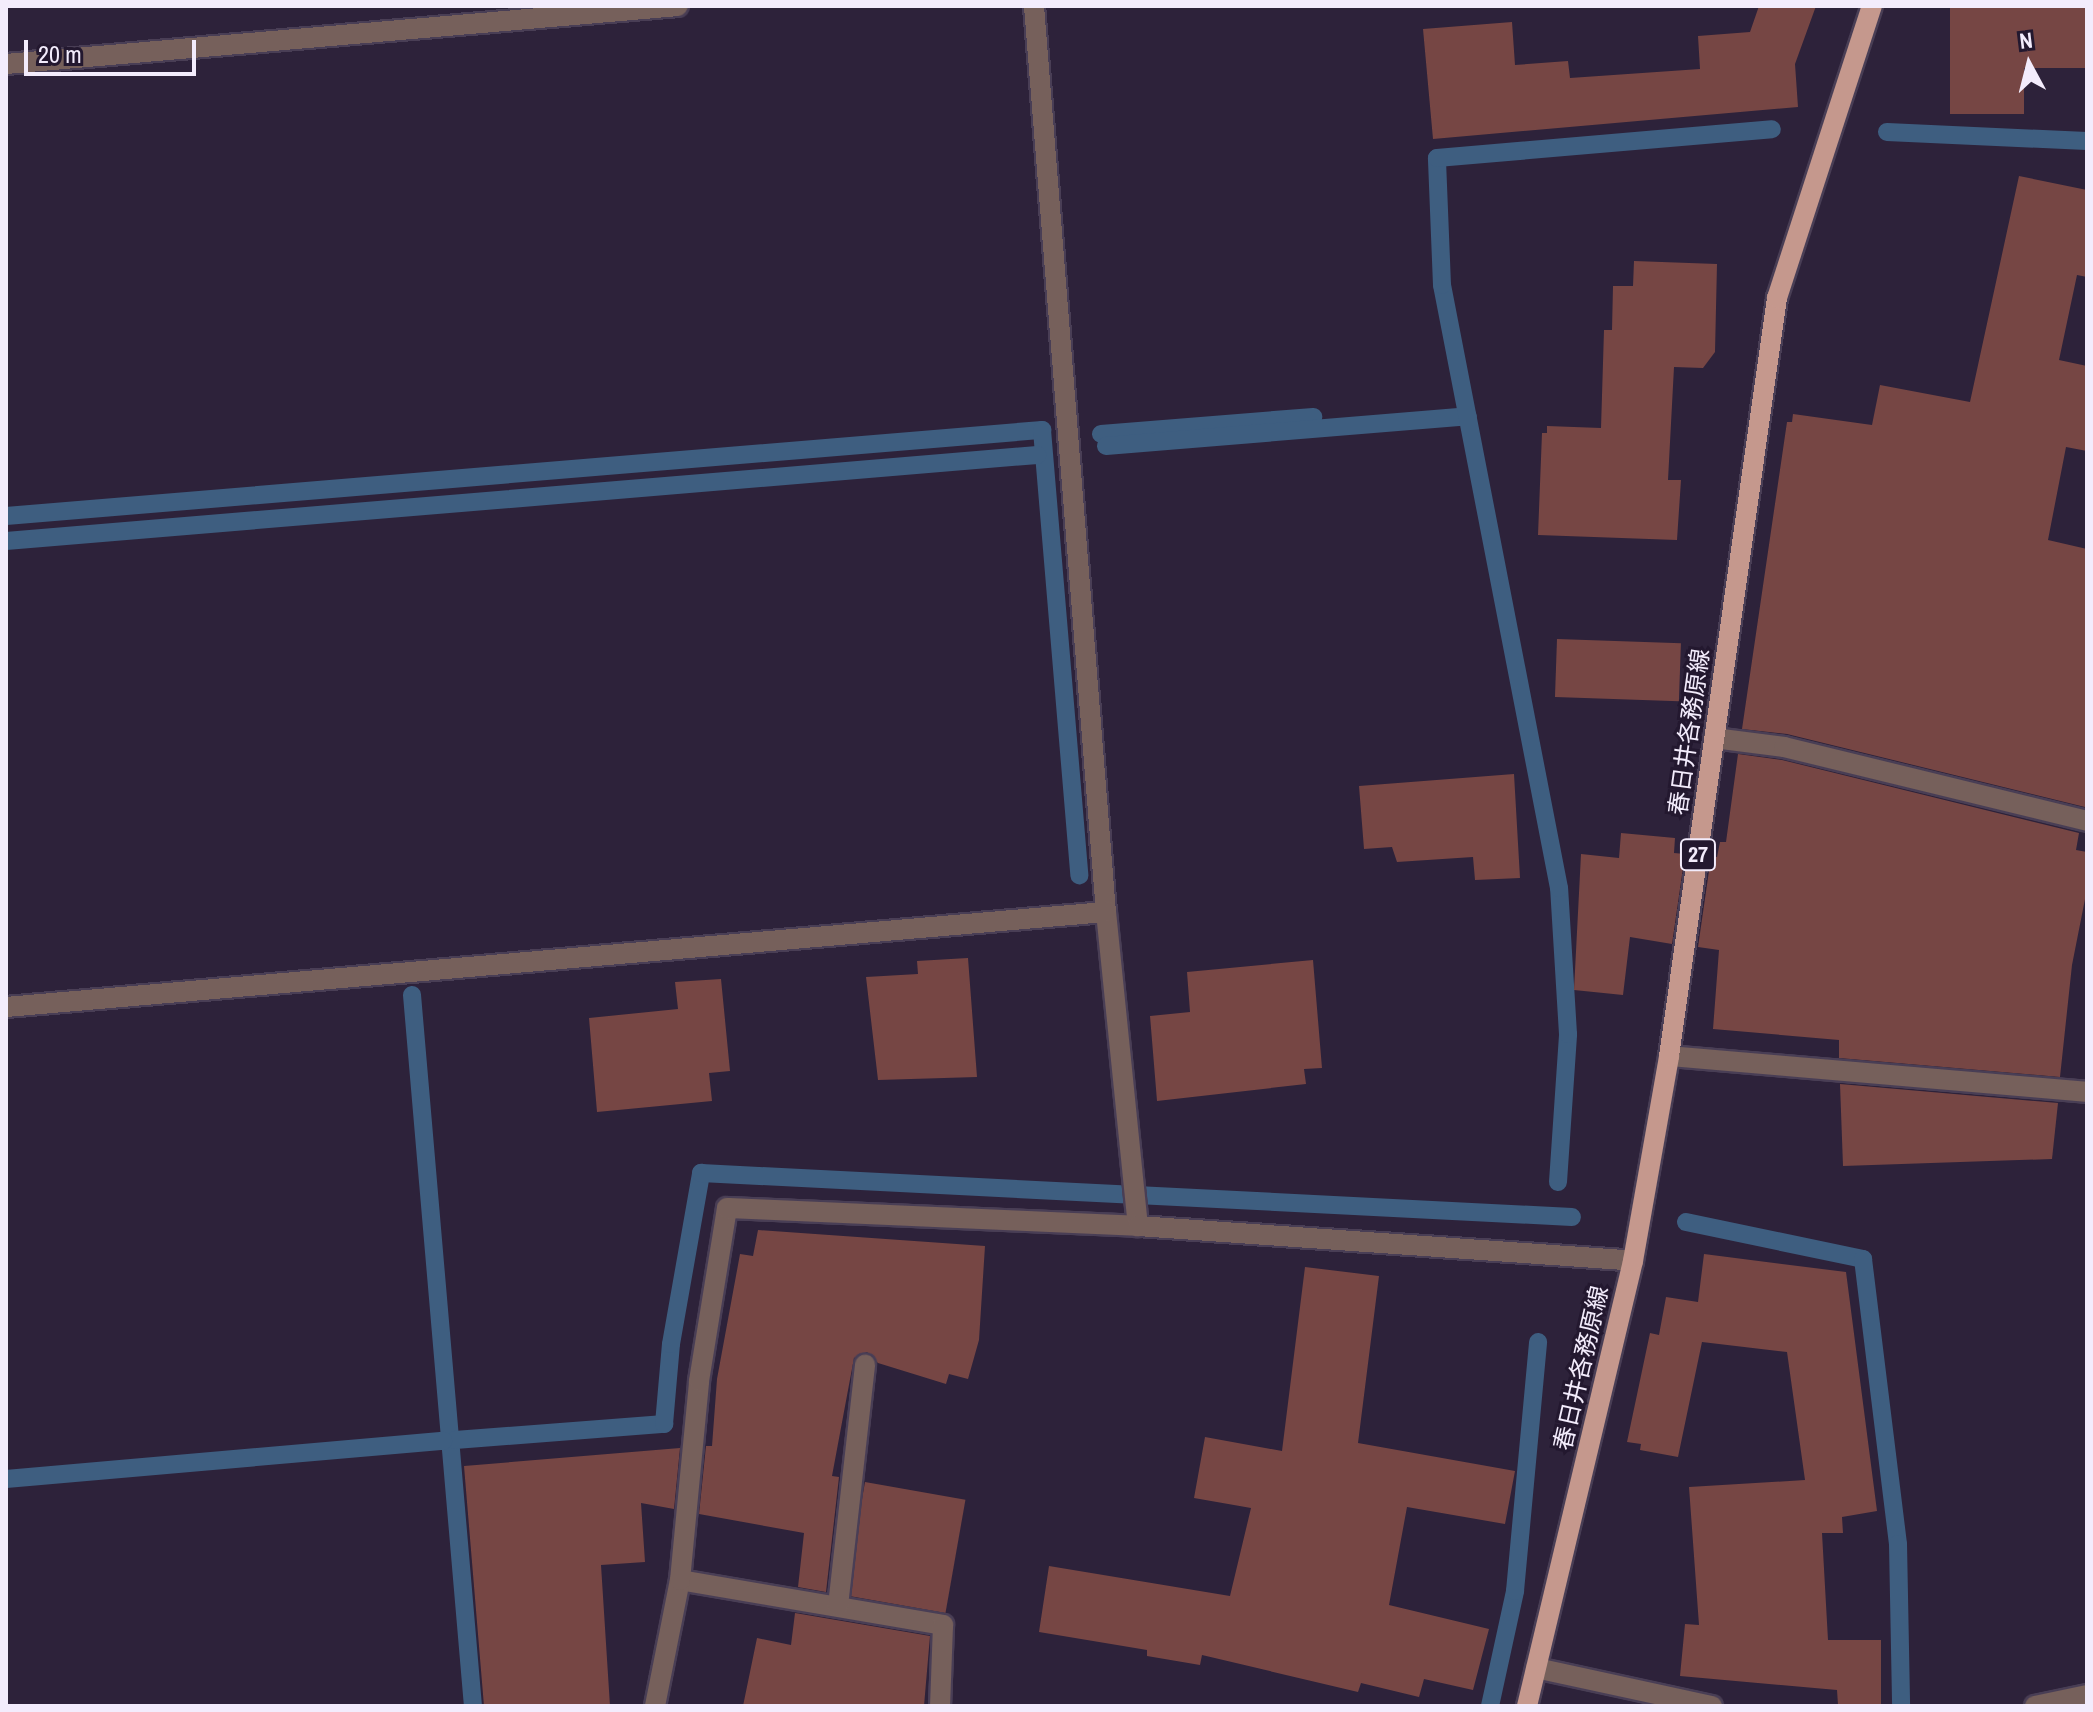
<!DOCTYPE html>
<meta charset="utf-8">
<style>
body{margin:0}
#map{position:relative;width:2093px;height:1712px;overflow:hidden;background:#2d223a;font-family:"Archivo Narrow","Noto Sans JP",sans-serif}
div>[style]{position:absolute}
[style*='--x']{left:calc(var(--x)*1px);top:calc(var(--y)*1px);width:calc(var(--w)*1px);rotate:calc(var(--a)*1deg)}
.stream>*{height:18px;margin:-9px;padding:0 9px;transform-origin:9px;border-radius:9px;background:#3e5e80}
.building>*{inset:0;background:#764644;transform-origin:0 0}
.roads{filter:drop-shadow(2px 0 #493e55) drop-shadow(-2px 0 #493e55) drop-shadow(0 2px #493e55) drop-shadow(0 -2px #493e55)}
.minor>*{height:20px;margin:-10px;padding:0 10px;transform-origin:10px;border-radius:10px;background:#76605b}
.major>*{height:20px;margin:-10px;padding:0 10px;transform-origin:10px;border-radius:10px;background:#c5988d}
span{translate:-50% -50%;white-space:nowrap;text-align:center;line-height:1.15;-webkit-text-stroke:6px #23182f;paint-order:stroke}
.shield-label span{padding:2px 6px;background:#23182f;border:2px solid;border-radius:6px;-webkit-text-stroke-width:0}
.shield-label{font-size:22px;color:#f3ecfc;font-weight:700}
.street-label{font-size:24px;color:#f3ecfc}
.frame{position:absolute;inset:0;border:8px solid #f3ecfc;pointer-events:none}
.north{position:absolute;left:1989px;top:24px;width:80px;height:80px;-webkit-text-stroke:6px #23182f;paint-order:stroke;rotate:353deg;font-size:22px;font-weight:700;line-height:32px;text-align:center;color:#f3ecfc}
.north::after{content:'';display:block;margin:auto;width:28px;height:36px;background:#f3ecfc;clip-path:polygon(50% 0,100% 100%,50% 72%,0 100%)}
.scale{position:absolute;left:24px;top:40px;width:172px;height:36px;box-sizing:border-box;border:4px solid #f3ecfc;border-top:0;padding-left:10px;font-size:24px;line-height:28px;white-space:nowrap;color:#f3ecfc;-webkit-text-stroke:6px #23182f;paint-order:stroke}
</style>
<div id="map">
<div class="stream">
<div style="--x:1887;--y:132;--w:200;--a:2.6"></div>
<div style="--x:1101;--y:434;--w:213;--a:-4.6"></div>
<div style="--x:1106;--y:446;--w:363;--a:-4.7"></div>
<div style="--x:6;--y:516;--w:1040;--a:-4.75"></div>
<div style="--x:1042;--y:430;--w:447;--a:85.2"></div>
<div style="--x:6;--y:541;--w:1035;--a:-4.77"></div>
<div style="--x:412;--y:995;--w:714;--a:85.1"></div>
<div style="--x:1558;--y:1182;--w:148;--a:-86.1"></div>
<div style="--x:1568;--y:1034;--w:146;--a:-93.5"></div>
<div style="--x:1559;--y:888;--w:614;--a:-100.98"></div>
<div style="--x:1442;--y:285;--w:127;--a:-92.3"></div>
<div style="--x:1437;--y:158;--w:336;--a:-4.9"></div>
<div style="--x:1686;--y:1222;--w:181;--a:11.8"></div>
<div style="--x:1863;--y:1259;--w:287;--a:83"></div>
<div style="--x:1898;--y:1544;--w:162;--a:88.9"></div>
<div style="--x:455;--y:1440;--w:210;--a:-4.4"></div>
<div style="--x:664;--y:1424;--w:80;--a:-85"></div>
<div style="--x:671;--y:1344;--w:174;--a:-80"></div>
<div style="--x:701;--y:1173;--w:872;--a:2.89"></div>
<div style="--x:6;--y:1479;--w:439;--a:-5"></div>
<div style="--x:1490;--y:1706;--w:118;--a:-77.7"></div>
<div style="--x:1515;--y:1591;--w:250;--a:-84.7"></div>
</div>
<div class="building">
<div style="clip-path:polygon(1759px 6px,1816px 6px,1795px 64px,1798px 107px,1433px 139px,1423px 29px,1512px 22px,1515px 65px,1568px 61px,1570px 78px,1700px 69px,1698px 36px,1750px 32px)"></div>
<div style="clip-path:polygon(1950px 6px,2087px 6px,2087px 68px,2024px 68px,2024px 114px,1950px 114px)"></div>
<div style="clip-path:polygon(2019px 176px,2087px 190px,2087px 277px,2077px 275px,2059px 360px,2087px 366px,2087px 451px,2066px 447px,2048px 540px,2087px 549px,2085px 807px,1787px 734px,1742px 729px,1787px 422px,1792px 422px,1793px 414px,1872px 425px,1880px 385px,1970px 402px)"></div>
<div style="clip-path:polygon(1634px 261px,1717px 264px,1715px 352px,1703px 368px,1674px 367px,1668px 480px,1681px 480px,1677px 540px,1538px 535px,1542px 433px,1547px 433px,1547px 426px,1601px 428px,1604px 330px,1612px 330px,1613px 286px,1633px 286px)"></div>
<div style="left:1557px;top:639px;width:124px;height:58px;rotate:2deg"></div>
<div style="clip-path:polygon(1738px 754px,1782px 760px,2079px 833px,2076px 850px,2087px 852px,2087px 889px,2072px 965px,2060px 1077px,1839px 1058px,1839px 1040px,1713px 1029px,1719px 950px,1698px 947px,1711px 857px,1717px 857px,1720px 842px,1726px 842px)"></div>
<div style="clip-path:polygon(1514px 774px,1520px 878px,1475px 880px,1473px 857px,1397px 862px,1392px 847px,1364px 849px,1359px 786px)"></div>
<div style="clip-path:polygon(1621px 833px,1675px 838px,1674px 853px,1685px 854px,1672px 944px,1630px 937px,1623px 995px,1574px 990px,1581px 854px,1619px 858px)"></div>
<div style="clip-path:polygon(968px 958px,977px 1077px,878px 1080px,866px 977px,918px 974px,917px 961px)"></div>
<div style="clip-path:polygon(1313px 960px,1322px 1068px,1304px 1069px,1306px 1084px,1157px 1101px,1150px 1016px,1190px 1012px,1187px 972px)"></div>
<div style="clip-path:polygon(721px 979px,730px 1071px,709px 1073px,712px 1101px,597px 1112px,589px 1018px,678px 1009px,675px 982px)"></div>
<div style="clip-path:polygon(1840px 1084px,2058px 1103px,2052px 1159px,1843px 1166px)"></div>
<div style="clip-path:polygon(758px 1230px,985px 1246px,979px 1340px,968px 1379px,949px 1374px,946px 1384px,878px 1363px,867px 1352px,854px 1358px,832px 1476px,839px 1477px,826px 1592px,798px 1587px,804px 1533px,699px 1514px,706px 1446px,712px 1446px,717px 1379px,740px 1254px,753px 1256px)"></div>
<div style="clip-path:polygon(1704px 1254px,1846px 1272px,1877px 1511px,1842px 1517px,1843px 1533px,1822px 1533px,1828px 1640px,1881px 1640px,1881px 1704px,1838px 1705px,1837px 1690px,1680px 1676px,1685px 1624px,1699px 1625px,1689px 1487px,1805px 1480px,1787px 1352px,1702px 1342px,1678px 1457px,1640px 1450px,1641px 1444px,1627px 1442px,1650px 1333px,1659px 1335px,1666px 1297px,1698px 1302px)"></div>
<div style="clip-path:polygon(1305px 1267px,1379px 1276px,1358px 1443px,1515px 1471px,1505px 1524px,1407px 1507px,1389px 1605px,1489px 1629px,1473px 1690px,1424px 1679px,1419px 1697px,1361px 1683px,1358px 1692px,1202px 1655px,1200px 1665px,1147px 1656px,1147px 1650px,1039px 1632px,1049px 1566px,1230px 1596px,1251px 1508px,1194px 1498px,1205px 1437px,1282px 1451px)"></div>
<div style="clip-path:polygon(680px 1448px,674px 1509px,641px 1503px,645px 1562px,601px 1565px,610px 1706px,484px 1706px,464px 1466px)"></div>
<div style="left:865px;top:1482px;width:102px;height:115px;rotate:10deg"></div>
<div style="clip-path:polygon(795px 1613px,930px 1636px,924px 1706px,743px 1706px,757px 1638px,791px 1645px)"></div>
</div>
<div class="roads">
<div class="minor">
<div style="--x:1034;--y:6;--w:909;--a:85.46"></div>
<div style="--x:1106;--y:912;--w:316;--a:84.2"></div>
<div style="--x:6;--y:64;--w:674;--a:-4.93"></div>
<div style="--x:1714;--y:738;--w:71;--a:7.3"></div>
<div style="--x:1784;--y:747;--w:312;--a:13.7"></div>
<div style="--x:6;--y:1007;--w:1104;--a:-4.94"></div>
<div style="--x:1669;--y:1056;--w:420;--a:4.9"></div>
<div style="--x:680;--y:1580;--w:267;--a:9.7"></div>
<div style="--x:943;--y:1625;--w:81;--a:92.1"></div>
<div style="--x:838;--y:1606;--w:243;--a:-83.6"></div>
<div style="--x:1536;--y:1668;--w:180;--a:12.2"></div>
<div style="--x:655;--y:1706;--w:128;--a:-78.8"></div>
<div style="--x:680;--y:1580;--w:200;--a:-84.5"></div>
<div style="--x:699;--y:1381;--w:175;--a:-80.8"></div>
<div style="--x:727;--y:1208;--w:411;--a:2.5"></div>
<div style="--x:1138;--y:1226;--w:496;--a:4"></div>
<div style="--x:2035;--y:1706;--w:53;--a:-11.9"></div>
</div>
<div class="major">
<div style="--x:1527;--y:1706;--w:457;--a:-76.6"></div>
<div style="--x:1633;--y:1261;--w:208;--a:-80"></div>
<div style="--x:1669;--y:1056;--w:766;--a:-81.89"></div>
<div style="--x:1777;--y:298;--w:307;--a:-72"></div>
</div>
</div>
<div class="shield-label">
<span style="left:1698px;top:855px">27</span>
</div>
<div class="street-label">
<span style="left:1689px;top:732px;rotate:-82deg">春日井各務原線</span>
<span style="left:1581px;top:1368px;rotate:-77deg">春日井各務原線</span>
</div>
<div class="frame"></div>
<div class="north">N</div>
<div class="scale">20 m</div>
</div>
